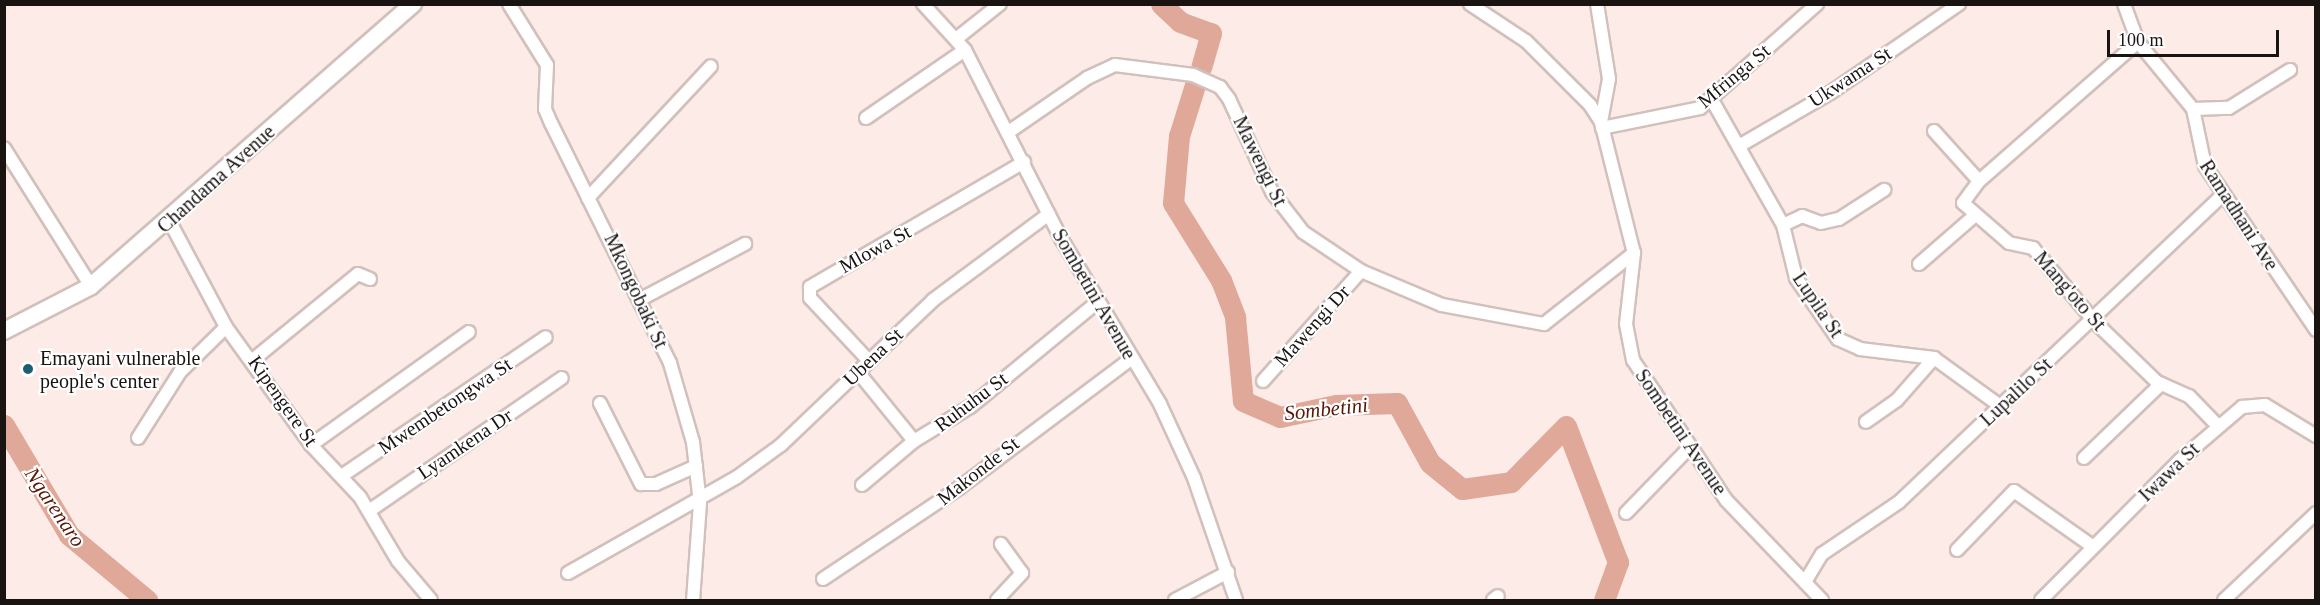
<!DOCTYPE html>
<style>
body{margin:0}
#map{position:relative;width:2320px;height:605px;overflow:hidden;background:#fdebe7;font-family:"Times New Roman",serif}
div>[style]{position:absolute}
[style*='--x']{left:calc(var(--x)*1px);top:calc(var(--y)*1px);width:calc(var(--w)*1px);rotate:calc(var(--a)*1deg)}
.river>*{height:21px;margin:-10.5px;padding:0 10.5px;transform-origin:10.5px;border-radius:10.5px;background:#dfa899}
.roads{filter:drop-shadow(2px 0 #d1c0bc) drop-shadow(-2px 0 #d1c0bc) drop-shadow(0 2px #d1c0bc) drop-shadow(0 -2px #d1c0bc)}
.street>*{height:12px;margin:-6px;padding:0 6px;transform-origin:6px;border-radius:6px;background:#fff}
.secondary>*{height:16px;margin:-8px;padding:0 8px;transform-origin:8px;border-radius:8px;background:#fff}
.dots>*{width:16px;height:16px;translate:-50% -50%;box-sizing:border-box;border:3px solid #fff;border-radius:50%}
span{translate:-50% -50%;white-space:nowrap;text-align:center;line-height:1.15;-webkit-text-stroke:4.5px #fff;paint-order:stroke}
.street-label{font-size:20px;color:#191312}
.poi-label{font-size:20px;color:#191312}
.left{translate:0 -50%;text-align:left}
.water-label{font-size:21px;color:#571606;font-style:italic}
.frame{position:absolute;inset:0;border:6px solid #191312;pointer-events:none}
.scale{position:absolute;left:2107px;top:30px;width:172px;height:27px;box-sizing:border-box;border:3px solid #191312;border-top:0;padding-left:8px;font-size:18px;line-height:21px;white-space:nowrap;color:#191312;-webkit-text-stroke:4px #fff;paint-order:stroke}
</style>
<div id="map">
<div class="river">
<div style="--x:1161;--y:4;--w:26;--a:43"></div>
<div style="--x:1180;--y:22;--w:33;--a:20"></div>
<div style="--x:1211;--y:33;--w:35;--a:106"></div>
<div style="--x:1195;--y:85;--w:53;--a:107.4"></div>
<div style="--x:1179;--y:136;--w:67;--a:95.1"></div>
<div style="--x:1173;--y:203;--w:91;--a:58.1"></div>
<div style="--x:1221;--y:280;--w:40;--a:69"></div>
<div style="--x:1235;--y:317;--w:84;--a:84.6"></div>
<div style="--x:1243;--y:401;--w:40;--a:23.4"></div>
<div style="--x:1280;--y:417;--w:57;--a:-12.1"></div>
<div style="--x:1336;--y:405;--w:61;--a:-1.9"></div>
<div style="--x:1397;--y:403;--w:68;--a:61.2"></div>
<div style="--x:1430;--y:463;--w:41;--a:39.1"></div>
<div style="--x:1462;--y:489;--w:49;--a:-8.1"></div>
<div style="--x:1511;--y:482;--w:78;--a:-45.5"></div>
<div style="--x:1566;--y:426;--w:146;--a:69.1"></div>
<div style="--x:1618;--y:562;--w:40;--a:110.2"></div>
<div style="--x:4;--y:425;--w:128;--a:59.4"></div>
<div style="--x:69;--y:535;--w:102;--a:39.8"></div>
</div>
<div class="roads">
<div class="street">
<div style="--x:509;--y:4;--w:72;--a:58.1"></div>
<div style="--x:547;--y:65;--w:44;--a:92.6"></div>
<div style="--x:545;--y:109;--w:15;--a:67"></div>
<div style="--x:551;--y:123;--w:268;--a:63.6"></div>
<div style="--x:670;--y:363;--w:82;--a:73.8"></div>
<div style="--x:693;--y:442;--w:61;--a:83.5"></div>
<div style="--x:700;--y:503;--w:97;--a:94.1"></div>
<div style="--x:923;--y:4;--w:62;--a:47.6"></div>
<div style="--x:965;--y:50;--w:213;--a:63"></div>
<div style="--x:1062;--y:240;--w:191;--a:59.1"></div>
<div style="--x:1160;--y:404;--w:81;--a:65.3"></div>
<div style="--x:1194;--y:478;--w:129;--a:71"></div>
<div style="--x:1470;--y:4;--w:67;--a:33.5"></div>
<div style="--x:1526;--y:41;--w:91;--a:45"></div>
<div style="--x:1590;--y:105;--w:20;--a:57"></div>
<div style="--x:1601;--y:122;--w:135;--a:75.9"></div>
<div style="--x:1634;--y:253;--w:71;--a:96.4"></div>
<div style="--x:1626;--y:324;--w:37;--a:79"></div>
<div style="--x:1633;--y:360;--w:168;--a:56.4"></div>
<div style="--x:1726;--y:500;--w:139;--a:46.2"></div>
<div style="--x:1597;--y:4;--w:76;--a:80.9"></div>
<div style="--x:1609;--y:79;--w:44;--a:100.5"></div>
<div style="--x:2124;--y:4;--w:40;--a:69.8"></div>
<div style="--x:2138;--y:42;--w:87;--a:50.6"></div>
<div style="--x:2193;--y:109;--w:58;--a:78.1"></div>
<div style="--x:2205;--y:166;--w:198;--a:55.9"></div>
<div style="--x:956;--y:39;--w:56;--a:-38.5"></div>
<div style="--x:2138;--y:42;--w:211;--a:138.8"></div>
<div style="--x:1979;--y:181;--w:27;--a:126"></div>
<div style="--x:1963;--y:203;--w:61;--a:41"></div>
<div style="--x:2009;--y:243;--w:25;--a:12"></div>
<div style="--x:2033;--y:248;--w:95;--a:50.1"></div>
<div style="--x:2094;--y:321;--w:88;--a:44.1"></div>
<div style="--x:2157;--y:382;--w:35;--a:24"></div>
<div style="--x:2189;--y:396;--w:40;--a:46"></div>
<div style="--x:1712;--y:100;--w:144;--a:60.4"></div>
<div style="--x:1783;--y:225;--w:55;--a:76.2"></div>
<div style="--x:1796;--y:278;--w:74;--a:55.5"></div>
<div style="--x:1838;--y:339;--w:24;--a:24"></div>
<div style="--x:1860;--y:349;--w:75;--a:6.9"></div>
<div style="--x:1934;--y:358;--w:56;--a:131.4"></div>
<div style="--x:1897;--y:400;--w:38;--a:145"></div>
<div style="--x:2193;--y:109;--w:36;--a:-2"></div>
<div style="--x:2229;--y:108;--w:72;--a:-31.9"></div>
<div style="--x:866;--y:118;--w:120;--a:-34.5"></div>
<div style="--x:1602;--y:128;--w:100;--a:-11.5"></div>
<div style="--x:1700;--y:108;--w:157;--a:-41.6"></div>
<div style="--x:1010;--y:131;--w:93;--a:-34.5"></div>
<div style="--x:1087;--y:78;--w:31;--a:-25"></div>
<div style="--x:1115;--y:65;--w:79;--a:7.3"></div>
<div style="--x:1193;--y:75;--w:30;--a:24"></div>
<div style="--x:1220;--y:87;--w:15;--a:53"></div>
<div style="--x:1229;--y:99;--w:102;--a:65.2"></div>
<div style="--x:1272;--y:192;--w:51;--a:52.2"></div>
<div style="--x:1303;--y:232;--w:70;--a:33.9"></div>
<div style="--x:1361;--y:271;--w:88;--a:22.8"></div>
<div style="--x:1442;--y:305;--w:104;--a:10.6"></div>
<div style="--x:1544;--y:324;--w:115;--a:-38.3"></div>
<div style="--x:1934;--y:131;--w:67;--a:48"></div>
<div style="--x:1739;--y:146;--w:105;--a:-30.2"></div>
<div style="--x:1830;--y:93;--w:157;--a:-34.6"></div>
<div style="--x:4;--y:148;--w:163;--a:57.8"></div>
<div style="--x:588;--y:198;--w:180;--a:-47"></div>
<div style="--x:170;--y:222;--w:119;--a:61.9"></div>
<div style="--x:226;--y:327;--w:145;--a:54.2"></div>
<div style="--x:311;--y:445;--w:71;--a:46.7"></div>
<div style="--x:360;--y:497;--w:74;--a:59.3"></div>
<div style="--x:398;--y:561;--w:51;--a:49.8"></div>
<div style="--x:1783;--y:225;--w:21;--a:-25"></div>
<div style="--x:1802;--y:216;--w:20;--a:20"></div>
<div style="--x:1821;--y:223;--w:18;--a:-13"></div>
<div style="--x:1839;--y:219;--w:54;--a:-32.8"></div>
<div style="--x:1919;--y:264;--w:72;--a:-41"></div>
<div style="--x:641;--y:299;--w:118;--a:-27.9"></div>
<div style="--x:1934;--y:358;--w:82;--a:36"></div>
<div style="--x:254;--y:359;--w:134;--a:-39.3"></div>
<div style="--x:358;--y:274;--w:13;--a:23"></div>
<div style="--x:869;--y:361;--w:86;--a:-133.1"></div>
<div style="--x:810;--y:298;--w:11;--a:-90"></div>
<div style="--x:810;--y:287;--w:248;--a:-30.3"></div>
<div style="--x:858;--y:372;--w:89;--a:50.9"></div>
<div style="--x:914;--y:441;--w:66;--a:-31.3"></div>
<div style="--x:970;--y:407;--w:163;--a:-39.5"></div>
<div style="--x:1263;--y:381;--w:147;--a:-48.3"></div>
<div style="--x:600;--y:403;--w:91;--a:63.2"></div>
<div style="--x:641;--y:484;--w:15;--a:0"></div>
<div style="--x:656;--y:484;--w:44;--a:-24.2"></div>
<div style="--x:138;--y:438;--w:78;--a:-57.5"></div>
<div style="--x:180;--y:372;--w:64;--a:-44.4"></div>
<div style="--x:311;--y:445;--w:194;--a:-35.6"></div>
<div style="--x:2084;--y:458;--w:107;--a:-43.9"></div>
<div style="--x:343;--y:475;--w:245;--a:-34.2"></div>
<div style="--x:862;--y:485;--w:68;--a:-40.2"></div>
<div style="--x:369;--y:511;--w:234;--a:-34.6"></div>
<div style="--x:1626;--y:513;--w:91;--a:-45.9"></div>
<div style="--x:1957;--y:550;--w:82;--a:-46"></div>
<div style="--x:2014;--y:491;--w:95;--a:35.2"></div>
<div style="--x:568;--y:573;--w:194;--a:-29.6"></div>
<div style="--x:737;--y:477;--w:54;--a:-36"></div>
<div style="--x:781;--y:445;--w:210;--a:-43.6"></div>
<div style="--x:933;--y:300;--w:144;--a:-36.6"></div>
<div style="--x:823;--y:579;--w:164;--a:-33.8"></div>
<div style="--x:959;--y:488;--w:215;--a:-36.9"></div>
<div style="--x:1805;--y:582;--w:33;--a:-59"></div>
<div style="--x:1822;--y:554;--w:93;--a:-34"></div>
<div style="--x:1899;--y:502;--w:447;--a:-43.5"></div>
<div style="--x:997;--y:600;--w:37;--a:-47"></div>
<div style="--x:1022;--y:573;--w:36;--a:-126"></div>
<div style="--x:1175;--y:600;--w:60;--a:-27.8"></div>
<div style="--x:1493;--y:600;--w:6;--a:-39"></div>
<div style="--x:2041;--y:600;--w:197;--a:-45.2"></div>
<div style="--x:2180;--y:460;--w:82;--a:-40.5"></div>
<div style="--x:2242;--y:407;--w:23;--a:-5"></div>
<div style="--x:2265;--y:405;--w:60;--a:31.3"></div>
<div style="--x:2224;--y:600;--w:127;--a:-43.4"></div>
</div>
<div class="secondary">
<div style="--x:4;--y:331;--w:98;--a:-27.3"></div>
<div style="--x:91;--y:286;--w:428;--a:-41.2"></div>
</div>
</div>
<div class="dots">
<div style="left:28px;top:369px;background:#1e5e73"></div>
</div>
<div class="street-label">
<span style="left:1734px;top:76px;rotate:-40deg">Mfringa St</span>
<span style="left:1850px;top:77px;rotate:-33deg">Ukwama St</span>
<span style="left:1260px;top:161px;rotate:64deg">Mawengi St</span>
<span style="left:216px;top:179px;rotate:-42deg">Chandama Avenue</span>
<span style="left:2239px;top:215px;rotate:57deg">Ramadhani Ave</span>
<span style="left:875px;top:249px;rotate:-29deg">Mlowa St</span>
<span style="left:636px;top:291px;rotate:65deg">Mkongobaki St</span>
<span style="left:2070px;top:291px;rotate:49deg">Mang'oto St</span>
<span style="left:1094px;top:294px;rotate:60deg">Sombetini Avenue</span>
<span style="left:1818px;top:305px;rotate:56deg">Lupila St</span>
<span style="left:1312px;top:326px;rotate:-48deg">Mawengi Dr</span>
<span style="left:873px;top:357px;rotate:-44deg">Ubena St</span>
<span style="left:2016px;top:392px;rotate:-43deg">Lupalilo St</span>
<span style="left:283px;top:401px;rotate:55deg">Kipengere St</span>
<span style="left:971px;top:402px;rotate:-37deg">Ruhuhu St</span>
<span style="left:445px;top:406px;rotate:-34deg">Mwembetongwa St</span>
<span style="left:1681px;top:432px;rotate:56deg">Sombetini Avenue</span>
<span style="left:465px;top:444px;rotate:-34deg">Lyamkena Dr</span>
<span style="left:978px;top:471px;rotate:-38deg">Makonde St</span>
<span style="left:2169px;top:472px;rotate:-44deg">Iwawa St</span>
</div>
<div class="poi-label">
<span class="left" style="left:40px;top:370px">Emayani vulnerable<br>people's center</span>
</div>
<div class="water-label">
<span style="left:1326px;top:409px;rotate:-6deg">Sombetini</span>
<span style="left:55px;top:507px;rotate:56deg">Ngarenaro</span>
</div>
<div class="frame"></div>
<div class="scale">100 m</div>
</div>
